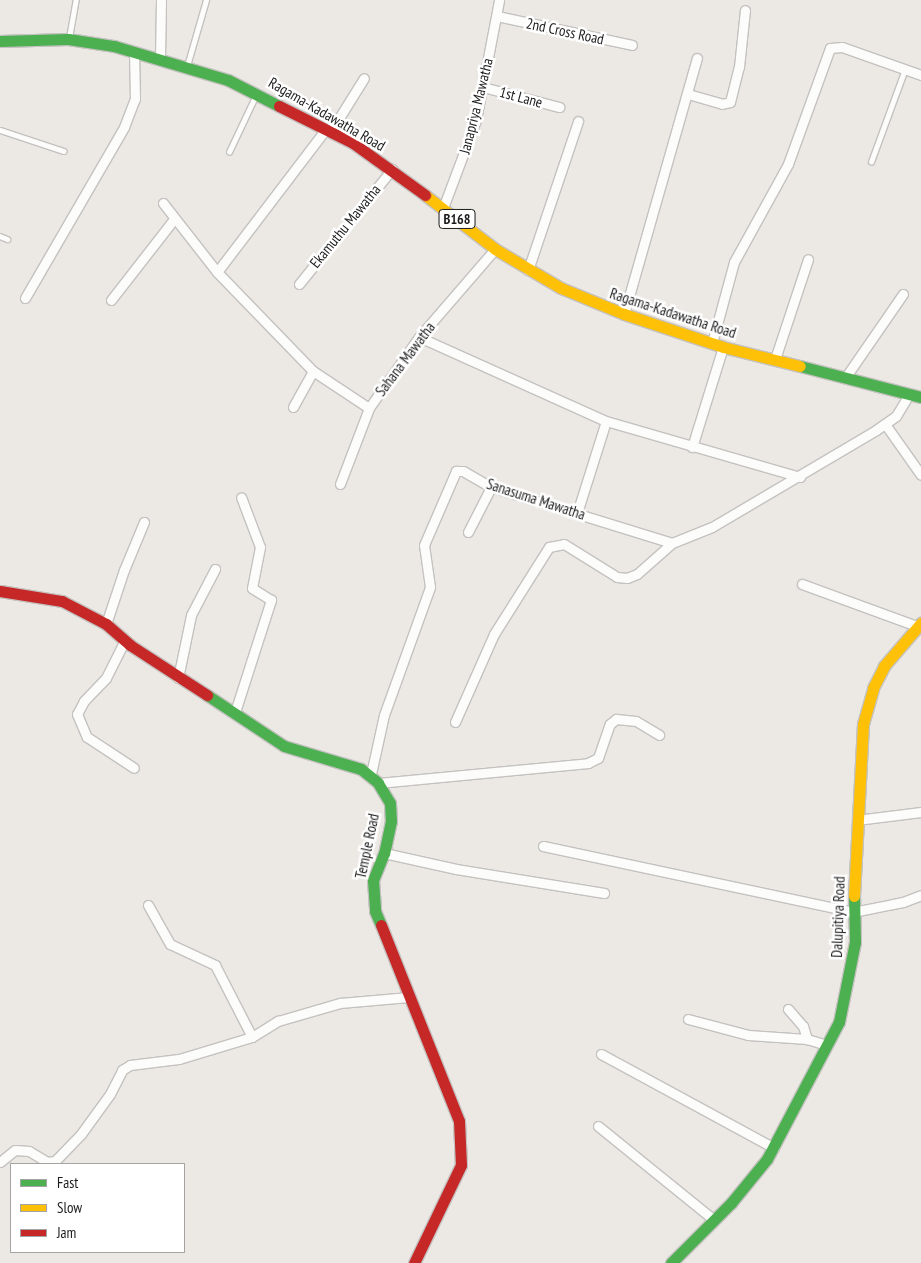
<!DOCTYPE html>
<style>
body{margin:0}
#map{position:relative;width:921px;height:1263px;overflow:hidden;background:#ece8e4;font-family:"PT Sans Narrow",sans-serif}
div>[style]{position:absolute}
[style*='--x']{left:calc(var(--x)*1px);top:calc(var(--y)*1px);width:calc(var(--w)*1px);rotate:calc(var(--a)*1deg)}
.roads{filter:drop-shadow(1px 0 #c4c2c0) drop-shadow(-1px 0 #c4c2c0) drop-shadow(0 1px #c4c2c0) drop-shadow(0 -1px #c4c2c0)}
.lane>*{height:4.5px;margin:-2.25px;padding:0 2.25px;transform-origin:2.25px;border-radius:2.25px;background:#fcfcfb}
.street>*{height:9px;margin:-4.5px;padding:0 4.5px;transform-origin:4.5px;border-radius:4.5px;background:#fcfcfb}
.fast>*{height:11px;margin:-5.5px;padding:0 5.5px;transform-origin:5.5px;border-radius:5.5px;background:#4caf50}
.slow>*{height:11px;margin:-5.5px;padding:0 5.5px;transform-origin:5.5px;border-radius:5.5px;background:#ffc107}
.jam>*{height:11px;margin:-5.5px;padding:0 5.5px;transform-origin:5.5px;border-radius:5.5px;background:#c62828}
span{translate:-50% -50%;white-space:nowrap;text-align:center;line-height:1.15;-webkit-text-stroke:5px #fff;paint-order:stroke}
.shield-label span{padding:1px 4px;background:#fff;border:1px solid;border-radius:4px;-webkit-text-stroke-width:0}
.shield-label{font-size:14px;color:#1c1c1c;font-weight:700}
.street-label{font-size:15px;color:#1c1c1c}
.legend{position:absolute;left:10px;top:1163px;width:175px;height:90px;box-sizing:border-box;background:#fff;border:1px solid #a4a4a4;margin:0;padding:6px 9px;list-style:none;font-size:15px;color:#1c1c1c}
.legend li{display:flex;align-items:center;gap:10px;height:25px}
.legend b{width:25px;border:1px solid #a4a4a4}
</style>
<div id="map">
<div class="roads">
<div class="lane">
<div style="--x:69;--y:38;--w:39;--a:-80"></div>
<div style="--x:187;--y:66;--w:69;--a:-73.9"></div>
<div style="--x:0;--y:130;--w:67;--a:18.2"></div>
<div style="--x:229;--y:152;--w:61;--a:-64.7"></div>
<div style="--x:871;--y:162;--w:99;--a:-69.9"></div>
<div style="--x:0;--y:236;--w:8;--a:23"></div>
</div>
<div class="street">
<div style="--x:497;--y:16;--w:138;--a:12.1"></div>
<div style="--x:160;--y:58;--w:58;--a:-89"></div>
<div style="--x:483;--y:87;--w:79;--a:14.7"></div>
<div style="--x:688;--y:94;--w:35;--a:16"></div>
<div style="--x:722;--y:104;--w:8;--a:-14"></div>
<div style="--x:730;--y:102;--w:36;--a:-76"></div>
<div style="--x:739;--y:67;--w:57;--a:-84"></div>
<div style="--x:331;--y:131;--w:62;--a:-58.1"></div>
<div style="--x:163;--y:203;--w:88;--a:52"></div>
<div style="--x:217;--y:272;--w:138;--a:45.9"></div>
<div style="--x:443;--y:208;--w:94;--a:-69.4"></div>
<div style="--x:476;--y:120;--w:122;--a:-79.1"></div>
<div style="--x:528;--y:270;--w:157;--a:-71.4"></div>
<div style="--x:217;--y:272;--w:180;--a:-52.7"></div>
<div style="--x:299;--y:284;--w:148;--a:-51"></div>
<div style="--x:25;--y:298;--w:198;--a:-59.9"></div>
<div style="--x:124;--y:127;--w:30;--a:-69"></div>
<div style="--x:135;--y:99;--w:47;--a:-91.2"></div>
<div style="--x:111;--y:300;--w:103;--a:-52.1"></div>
<div style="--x:624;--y:314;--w:266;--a:-74.1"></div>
<div style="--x:419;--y:337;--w:205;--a:24.2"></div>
<div style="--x:606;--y:421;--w:202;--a:16.1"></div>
<div style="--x:712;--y:343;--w:84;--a:-74.8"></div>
<div style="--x:734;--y:262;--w:112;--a:-61.1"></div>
<div style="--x:788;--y:164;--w:123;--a:-70.1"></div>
<div style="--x:830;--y:48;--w:12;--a:-5"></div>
<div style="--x:842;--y:47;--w:84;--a:19.5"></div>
<div style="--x:775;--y:359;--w:105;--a:-71.7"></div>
<div style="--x:845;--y:378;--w:102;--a:-55.4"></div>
<div style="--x:293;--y:407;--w:41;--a:-60.9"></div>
<div style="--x:313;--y:371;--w:67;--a:33.5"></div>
<div style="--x:885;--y:424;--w:62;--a:54.8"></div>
<div style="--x:692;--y:447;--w:105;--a:-72.8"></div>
<div style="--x:340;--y:484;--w:81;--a:-69.1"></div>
<div style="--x:369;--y:408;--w:87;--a:-54.8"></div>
<div style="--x:419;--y:337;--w:116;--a:-49.2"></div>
<div style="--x:577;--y:513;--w:96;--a:-72.5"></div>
<div style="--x:468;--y:532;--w:51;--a:-62.9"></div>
<div style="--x:802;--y:584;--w:122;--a:20.1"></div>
<div style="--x:106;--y:624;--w:57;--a:-71.6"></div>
<div style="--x:124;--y:570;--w:52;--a:-67.4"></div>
<div style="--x:125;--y:640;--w:42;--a:116.6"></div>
<div style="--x:106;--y:678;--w:32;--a:134"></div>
<div style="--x:84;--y:701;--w:15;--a:118"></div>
<div style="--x:77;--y:714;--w:25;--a:67"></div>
<div style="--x:87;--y:737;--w:56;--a:33.4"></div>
<div style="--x:178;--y:678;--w:64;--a:-78.3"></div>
<div style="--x:191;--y:615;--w:52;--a:-62.4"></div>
<div style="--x:235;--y:712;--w:118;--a:-72.2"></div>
<div style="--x:271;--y:600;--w:22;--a:-148"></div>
<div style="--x:252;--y:588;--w:42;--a:-79"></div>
<div style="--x:260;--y:547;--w:53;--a:-110.8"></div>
<div style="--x:455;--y:722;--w:96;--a:-66.1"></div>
<div style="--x:494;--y:634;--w:103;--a:-57.7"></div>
<div style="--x:549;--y:547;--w:15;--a:-11"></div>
<div style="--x:564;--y:544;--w:62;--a:31.9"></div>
<div style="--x:617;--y:577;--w:10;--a:6"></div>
<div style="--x:627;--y:578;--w:11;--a:-22"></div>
<div style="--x:637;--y:574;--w:47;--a:-41.5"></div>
<div style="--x:371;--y:774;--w:60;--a:-77.6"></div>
<div style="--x:384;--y:715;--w:136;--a:-70.2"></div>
<div style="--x:430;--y:587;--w:42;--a:-98.1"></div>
<div style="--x:424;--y:545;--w:81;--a:-66.6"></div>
<div style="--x:456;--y:471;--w:7;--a:0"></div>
<div style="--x:463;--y:471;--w:32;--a:30"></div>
<div style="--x:491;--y:487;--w:189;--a:17.2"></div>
<div style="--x:672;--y:543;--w:43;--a:-21.8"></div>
<div style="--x:712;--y:527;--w:191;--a:-30.6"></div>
<div style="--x:876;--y:430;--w:24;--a:-35"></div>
<div style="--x:896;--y:416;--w:26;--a:-59"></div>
<div style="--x:378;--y:783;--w:211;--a:-5.4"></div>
<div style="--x:588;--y:763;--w:11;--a:-27"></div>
<div style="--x:598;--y:758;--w:36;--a:-71"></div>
<div style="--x:610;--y:724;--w:8;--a:-40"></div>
<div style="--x:616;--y:719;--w:20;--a:6"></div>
<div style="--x:636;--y:721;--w:27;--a:31"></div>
<div style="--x:857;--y:820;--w:64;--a:-7.1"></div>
<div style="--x:543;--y:846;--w:317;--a:12"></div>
<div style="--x:853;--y:912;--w:51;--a:-11.3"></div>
<div style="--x:903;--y:902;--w:19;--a:-21"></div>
<div style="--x:384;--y:853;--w:74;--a:12.5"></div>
<div style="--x:456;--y:869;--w:150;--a:9.2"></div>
<div style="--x:148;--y:905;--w:45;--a:60.6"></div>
<div style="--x:170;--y:944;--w:50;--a:25"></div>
<div style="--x:215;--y:965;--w:81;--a:62.8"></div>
<div style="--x:788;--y:1009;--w:23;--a:49"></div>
<div style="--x:803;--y:1026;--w:14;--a:73"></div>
<div style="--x:688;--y:1019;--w:62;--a:14.9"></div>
<div style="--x:748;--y:1035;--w:59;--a:3.9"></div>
<div style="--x:807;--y:1039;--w:21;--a:17"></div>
<div style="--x:601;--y:1054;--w:197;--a:28.5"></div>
<div style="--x:598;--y:1126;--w:149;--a:39"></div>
<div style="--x:0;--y:1162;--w:19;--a:-39"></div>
<div style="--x:15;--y:1150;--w:14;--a:4"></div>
<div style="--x:29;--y:1151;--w:21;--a:31"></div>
<div style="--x:47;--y:1162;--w:8;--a:-7"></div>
<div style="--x:55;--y:1161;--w:37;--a:-46"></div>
<div style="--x:81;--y:1134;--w:49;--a:-54.1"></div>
<div style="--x:110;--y:1094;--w:27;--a:-63"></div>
<div style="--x:122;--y:1070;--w:9;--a:-32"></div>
<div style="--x:130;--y:1065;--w:49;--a:-7"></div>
<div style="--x:179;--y:1059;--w:76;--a:-16.8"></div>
<div style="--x:252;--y:1037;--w:31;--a:-32"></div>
<div style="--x:278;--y:1021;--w:65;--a:-16.2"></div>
<div style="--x:340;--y:1003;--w:69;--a:-5"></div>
</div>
<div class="fast">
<div style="--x:0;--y:41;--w:68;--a:-1.7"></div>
<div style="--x:68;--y:39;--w:47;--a:8.7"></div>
<div style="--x:114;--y:46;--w:119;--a:16.6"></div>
<div style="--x:228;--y:80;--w:57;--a:27"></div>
<div style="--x:800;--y:366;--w:125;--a:14.4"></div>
<div style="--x:207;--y:695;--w:92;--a:33.5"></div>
<div style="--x:284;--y:746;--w:80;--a:16.6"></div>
<div style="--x:361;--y:769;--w:22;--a:39"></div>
<div style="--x:378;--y:783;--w:23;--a:59"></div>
<div style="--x:390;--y:803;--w:18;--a:87"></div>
<div style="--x:391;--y:821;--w:33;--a:102"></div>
<div style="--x:384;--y:853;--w:29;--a:112"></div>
<div style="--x:373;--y:880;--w:31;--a:86"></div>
<div style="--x:375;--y:911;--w:15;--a:67"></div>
<div style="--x:671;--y:1263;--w:85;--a:-45"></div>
<div style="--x:731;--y:1203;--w:57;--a:-50.7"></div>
<div style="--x:767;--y:1159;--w:155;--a:-62.3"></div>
<div style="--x:839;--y:1022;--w:82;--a:-78.7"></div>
<div style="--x:855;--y:942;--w:46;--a:-91.2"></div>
</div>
<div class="slow">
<div style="--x:425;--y:195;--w:88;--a:37.6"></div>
<div style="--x:495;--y:249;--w:77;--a:30.6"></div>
<div style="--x:561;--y:288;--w:68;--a:22.4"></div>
<div style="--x:624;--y:314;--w:104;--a:18.4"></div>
<div style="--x:723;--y:347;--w:79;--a:13.9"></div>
<div style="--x:854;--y:896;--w:172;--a:-87"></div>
<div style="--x:863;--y:724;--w:37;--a:-74"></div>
<div style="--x:873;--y:688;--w:25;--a:-63"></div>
<div style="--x:884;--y:666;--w:57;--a:-49.3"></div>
</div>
<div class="jam">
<div style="--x:279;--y:106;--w:83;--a:26.6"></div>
<div style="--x:353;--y:143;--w:89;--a:35.8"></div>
<div style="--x:0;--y:591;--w:63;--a:9.2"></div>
<div style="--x:62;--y:601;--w:50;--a:27.6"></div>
<div style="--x:106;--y:624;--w:32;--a:41"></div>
<div style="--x:130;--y:645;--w:92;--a:33"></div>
<div style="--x:381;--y:925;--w:211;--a:68.3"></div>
<div style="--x:459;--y:1121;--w:44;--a:87.4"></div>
<div style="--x:461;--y:1165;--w:109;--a:115.6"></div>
</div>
</div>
<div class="shield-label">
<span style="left:457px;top:219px">B168</span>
</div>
<div class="street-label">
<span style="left:565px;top:31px;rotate:12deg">2nd Cross Road</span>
<span style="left:521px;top:97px;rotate:15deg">1st Lane</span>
<span style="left:476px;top:106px;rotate:-76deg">Janapriya Mawatha</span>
<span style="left:327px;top:114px;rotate:30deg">Ragama-Kadawatha Road</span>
<span style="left:345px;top:226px;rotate:-51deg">Ekamuthu Mawatha</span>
<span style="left:673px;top:313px;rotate:18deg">Ragama-Kadawatha Road</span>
<span style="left:405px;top:359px;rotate:-53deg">Sahana Mawatha</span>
<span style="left:536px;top:499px;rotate:18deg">Sanasuma Mawatha</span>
<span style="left:367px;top:846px;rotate:-78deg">Temple Road</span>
<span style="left:838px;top:917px;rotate:-88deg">Dalupitiya Road</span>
</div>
<ul class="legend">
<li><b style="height:6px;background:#4caf50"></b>Fast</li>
<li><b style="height:6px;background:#ffc107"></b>Slow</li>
<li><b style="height:6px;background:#c62828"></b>Jam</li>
</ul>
</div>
